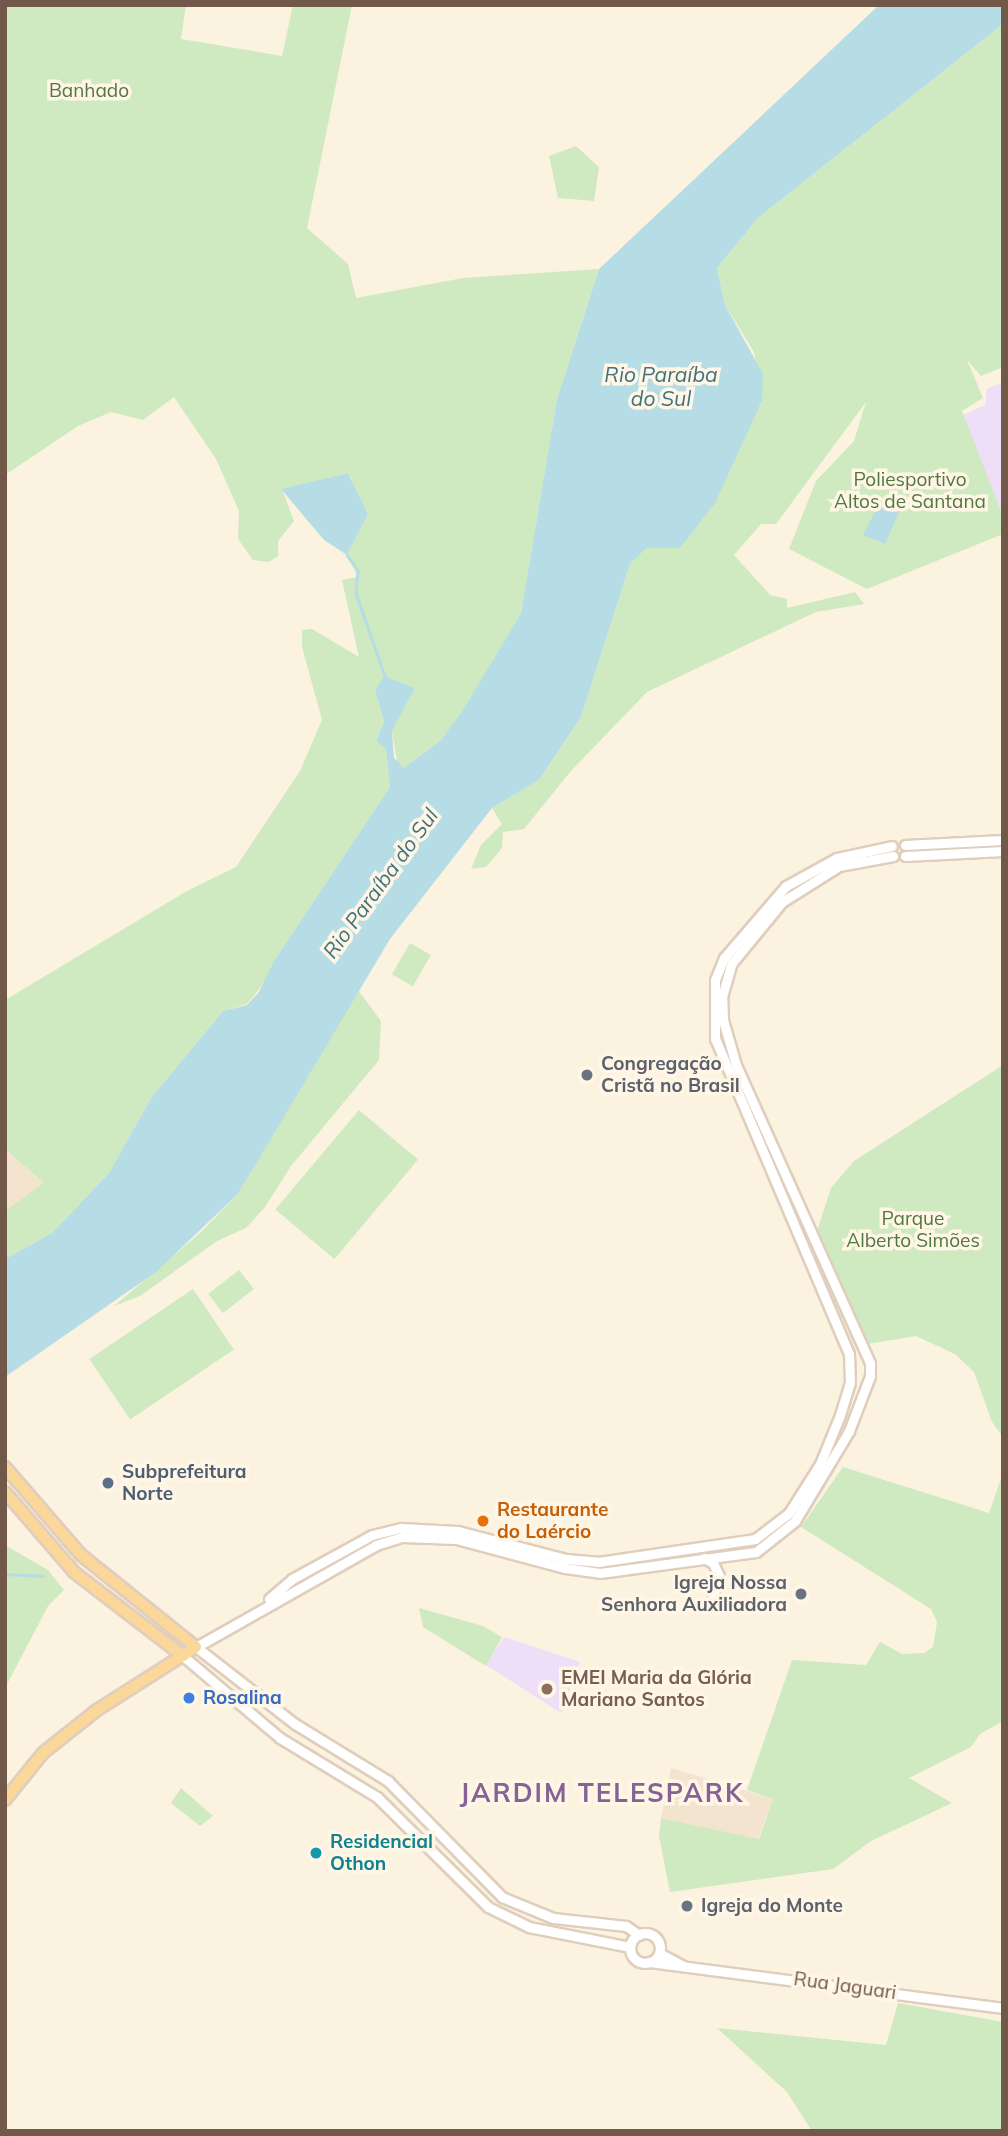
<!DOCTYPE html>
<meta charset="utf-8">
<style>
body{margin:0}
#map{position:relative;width:1008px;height:2136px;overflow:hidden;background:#fcf2e0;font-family:Mulish,sans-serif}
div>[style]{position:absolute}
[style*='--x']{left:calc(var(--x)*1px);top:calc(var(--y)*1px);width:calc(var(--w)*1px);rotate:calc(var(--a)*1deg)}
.residential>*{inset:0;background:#f3e4cf}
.education>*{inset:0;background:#efdef8}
.green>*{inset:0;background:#cfe9c0;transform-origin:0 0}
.water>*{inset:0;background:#b6dde5}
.stream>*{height:2.5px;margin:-1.25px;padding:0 1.25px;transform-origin:1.25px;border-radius:1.25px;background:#b6dde5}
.roads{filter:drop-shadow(2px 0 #e0cebd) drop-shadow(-2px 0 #e0cebd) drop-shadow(0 2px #e0cebd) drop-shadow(0 -2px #e0cebd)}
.minor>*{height:9px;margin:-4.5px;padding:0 4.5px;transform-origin:4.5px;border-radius:4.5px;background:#fff}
.minor>.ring{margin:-4.5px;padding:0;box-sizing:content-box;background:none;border:9px solid #fff;border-radius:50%}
.major>*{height:10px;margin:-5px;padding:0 5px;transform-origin:5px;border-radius:5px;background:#fbd899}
.dots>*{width:19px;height:19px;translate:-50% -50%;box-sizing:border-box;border:4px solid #fff6e6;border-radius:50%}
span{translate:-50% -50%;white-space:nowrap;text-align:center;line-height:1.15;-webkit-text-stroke:7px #fff6e6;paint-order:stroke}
.park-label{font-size:19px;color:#507841}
.worship-label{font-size:19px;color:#5b616d;font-weight:700}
.left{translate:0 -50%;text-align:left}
.right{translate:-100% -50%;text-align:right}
.service-label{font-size:19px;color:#4e5e75;font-weight:700}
.food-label{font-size:19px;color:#c56008;font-weight:700}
.education-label{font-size:19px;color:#785e54;font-weight:700}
.shop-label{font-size:19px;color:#366cbe;font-weight:700}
.culture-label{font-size:19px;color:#0d838f;font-weight:700}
.street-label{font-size:19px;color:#725848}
.water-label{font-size:21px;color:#3f737f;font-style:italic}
.district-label{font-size:26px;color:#866396;font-weight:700;letter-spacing:2px}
.frame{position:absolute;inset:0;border:7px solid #725848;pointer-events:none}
</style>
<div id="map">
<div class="residential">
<div style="clip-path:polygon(5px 1149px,45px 1184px,5px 1211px)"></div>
<div style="clip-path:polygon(671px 1768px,773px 1799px,758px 1839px,661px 1818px)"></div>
</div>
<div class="education">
<div style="clip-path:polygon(1003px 382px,1003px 516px,963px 415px,985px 405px,987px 389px)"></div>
<div style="clip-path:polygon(504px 1637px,580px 1662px,561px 1713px,486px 1665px)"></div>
</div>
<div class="green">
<div style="clip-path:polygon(5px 5px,186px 5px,181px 39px,282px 56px,293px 5px,352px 5px,307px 228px,348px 264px,356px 298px,463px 278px,599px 269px,557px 399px,521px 613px,464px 710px,441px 740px,404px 768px,398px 767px,392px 731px,415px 688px,384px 677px,375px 692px,384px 721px,376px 740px,386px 749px,390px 787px,274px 961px,269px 977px,247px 1004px,223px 1011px,151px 1098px,109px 1173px,52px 1233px,5px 1259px,5px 1211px,44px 1183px,5px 1149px,5px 1000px,187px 891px,236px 867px,300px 771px,322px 720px,302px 647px,302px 630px,312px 629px,359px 657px,342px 580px,358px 577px,347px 555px,368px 514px,348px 473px,282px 489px,294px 521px,278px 541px,278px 556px,269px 562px,253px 560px,238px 539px,239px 511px,216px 459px,174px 397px,143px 420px,111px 412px,78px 426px,5px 475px)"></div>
<div style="clip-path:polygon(1003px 24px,1003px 367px,981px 376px,967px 360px,983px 398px,962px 411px,1003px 516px,1003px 534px,867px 589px,789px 549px,816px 481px,854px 441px,866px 402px,776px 524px,761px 524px,734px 555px,770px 595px,787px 599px,787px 608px,855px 592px,864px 604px,816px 612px,647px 692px,570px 772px,524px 829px,503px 832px,502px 848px,486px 867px,471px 869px,481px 845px,502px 824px,492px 808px,539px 780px,581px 717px,630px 564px,746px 430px,762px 402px,754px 352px,725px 305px,717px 268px,759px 217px)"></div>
<div style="clip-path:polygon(576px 146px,599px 167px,594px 201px,558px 198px,549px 156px)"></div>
<div style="left:410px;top:943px;width:24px;height:36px;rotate:30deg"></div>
<div style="clip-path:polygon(358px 990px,381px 1021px,379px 1060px,291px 1166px,265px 1207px,246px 1228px,217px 1241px,140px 1296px,114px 1306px,199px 1234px,238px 1194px)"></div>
<div style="clip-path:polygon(1003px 1065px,1003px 1437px,992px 1422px,974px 1372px,955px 1354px,916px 1336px,867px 1344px,816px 1234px,831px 1188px,854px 1161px)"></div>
<div style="left:359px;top:1110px;width:77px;height:130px;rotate:40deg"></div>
<div style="left:239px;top:1270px;width:24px;height:39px;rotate:52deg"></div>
<div style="left:193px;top:1289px;width:73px;height:125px;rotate:56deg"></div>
<div style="clip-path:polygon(843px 1467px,989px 1513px,1003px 1473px,1003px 1721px,980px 1734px,971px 1747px,909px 1778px,952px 1803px,871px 1841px,833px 1869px,670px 1892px,659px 1836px,661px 1818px,759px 1839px,773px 1799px,747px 1790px,792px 1660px,866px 1665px,880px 1642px,902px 1654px,924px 1653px,933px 1647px,937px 1622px,931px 1609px,801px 1527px)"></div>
<div style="clip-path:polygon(5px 1545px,48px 1570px,64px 1590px,48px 1606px,5px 1688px)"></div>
<div style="clip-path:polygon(419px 1608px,483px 1626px,502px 1637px,486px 1666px,423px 1627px)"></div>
<div style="clip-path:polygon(181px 1788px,213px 1816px,200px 1826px,171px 1803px)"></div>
<div style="clip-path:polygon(898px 2003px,1003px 2022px,1003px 2131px,812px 2131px,787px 2092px,717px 2028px,886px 2045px)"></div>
</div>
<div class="water">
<div style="clip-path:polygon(879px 5px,1003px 5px,1003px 24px,759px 217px,717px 268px,725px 305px,763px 374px,762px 401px,715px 503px,680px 548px,646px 548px,630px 564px,581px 717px,539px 780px,492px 808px,390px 939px,238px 1194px,156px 1272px,5px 1377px,5px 1259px,52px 1233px,109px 1173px,151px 1098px,223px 1011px,247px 1005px,259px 992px,274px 961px,390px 787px,386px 749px,376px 741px,384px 721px,375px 691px,384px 676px,415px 688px,392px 731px,394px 758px,404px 768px,441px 740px,463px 710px,521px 613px,557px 399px,599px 269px)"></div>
<div style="clip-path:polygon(348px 473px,368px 514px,347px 555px,324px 540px,281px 489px)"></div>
<div style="clip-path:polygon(881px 500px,900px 510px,885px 544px,863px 535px)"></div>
</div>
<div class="stream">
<div style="--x:347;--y:555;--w:19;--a:54"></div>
<div style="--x:358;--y:570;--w:23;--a:95"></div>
<div style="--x:356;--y:593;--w:91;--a:70.8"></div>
<div style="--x:5;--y:1574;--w:38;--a:3"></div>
</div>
<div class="roads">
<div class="minor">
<div style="--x:905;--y:845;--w:98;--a:-2.9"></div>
<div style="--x:905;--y:856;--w:98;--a:-2.9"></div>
<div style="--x:704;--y:1558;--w:10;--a:29"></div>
<div style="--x:713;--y:1563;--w:14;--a:65"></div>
<div style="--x:719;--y:1576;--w:26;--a:106"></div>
<div style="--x:269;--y:1599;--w:30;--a:-41"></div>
<div style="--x:292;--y:1579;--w:91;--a:-28.8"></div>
<div style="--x:372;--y:1535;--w:30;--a:-14"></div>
<div style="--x:401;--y:1528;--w:57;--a:3"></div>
<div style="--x:458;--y:1531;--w:112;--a:14.5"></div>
<div style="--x:566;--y:1559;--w:32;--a:5"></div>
<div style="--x:598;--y:1562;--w:159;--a:-8.3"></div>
<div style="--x:755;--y:1539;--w:43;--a:-37.4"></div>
<div style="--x:789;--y:1513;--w:58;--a:-57.7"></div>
<div style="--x:820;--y:1464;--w:53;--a:-67.8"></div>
<div style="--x:840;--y:1415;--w:34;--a:-73"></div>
<div style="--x:850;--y:1382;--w:28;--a:-92"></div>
<div style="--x:849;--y:1354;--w:342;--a:-113"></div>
<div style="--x:715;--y:1039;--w:59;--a:-90"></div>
<div style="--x:715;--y:980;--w:24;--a:-68"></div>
<div style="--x:724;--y:958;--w:95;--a:-49.3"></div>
<div style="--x:786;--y:886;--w:58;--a:-28.8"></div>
<div style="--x:837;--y:858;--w:56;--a:-12.3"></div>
<div style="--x:183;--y:1656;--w:127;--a:40.2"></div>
<div style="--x:280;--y:1738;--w:114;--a:31.3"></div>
<div style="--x:377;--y:1797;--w:156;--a:44.7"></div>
<div style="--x:488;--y:1907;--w:46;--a:26"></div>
<div style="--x:529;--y:1927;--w:103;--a:11.2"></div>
<div class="ring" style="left:630px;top:1933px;width:21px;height:21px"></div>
<div style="--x:639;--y:1935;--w:16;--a:-145"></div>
<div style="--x:626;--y:1926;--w:73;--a:-173.7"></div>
<div style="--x:553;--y:1918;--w:55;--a:-157.6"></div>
<div style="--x:502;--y:1897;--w:163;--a:-134.5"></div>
<div style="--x:388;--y:1781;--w:109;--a:-148.5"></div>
<div style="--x:295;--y:1724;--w:125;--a:-142.1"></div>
<div style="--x:196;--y:1647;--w:207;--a:-29.5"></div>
<div style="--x:376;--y:1545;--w:28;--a:-17"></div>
<div style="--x:403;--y:1537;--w:53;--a:2.2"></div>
<div style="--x:456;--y:1539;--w:113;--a:14.9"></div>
<div style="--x:565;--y:1568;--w:35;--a:8"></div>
<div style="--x:600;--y:1573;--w:157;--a:-7.7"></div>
<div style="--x:756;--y:1552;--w:50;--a:-38.5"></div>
<div style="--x:795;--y:1521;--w:105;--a:-59"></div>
<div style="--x:849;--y:1431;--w:59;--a:-69.1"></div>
<div style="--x:870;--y:1376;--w:13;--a:-90"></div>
<div style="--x:870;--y:1363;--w:327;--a:-114.2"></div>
<div style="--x:736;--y:1065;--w:47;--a:-106.1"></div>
<div style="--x:723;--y:1020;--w:23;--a:-92"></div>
<div style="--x:722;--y:997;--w:35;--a:-74"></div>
<div style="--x:732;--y:963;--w:79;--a:-50.7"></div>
<div style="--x:782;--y:902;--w:67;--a:-32.3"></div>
<div style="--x:839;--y:866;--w:55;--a:-10.5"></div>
<div style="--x:659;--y:1953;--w:27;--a:28"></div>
<div style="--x:650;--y:1962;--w:356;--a:7.4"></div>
</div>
<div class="major">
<div style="--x:5;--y:1467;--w:116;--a:49.2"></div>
<div style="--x:81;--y:1555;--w:147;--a:38.7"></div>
<div style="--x:196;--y:1647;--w:117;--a:147.5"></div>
<div style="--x:97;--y:1710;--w:69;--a:141.5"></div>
<div style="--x:43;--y:1753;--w:60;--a:129"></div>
<div style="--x:5;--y:1492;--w:106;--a:49.2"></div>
<div style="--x:74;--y:1572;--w:138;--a:37.6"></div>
</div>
</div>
<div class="dots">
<div style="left:587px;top:1075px;background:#6b7280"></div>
<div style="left:108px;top:1483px;background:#5c6f8a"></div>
<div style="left:483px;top:1521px;background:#e8710a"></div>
<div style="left:801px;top:1594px;background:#6b7280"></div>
<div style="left:547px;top:1689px;background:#8d6e63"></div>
<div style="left:189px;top:1698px;background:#3f7fe0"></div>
<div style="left:316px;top:1853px;background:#0f9aa8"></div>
<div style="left:687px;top:1906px;background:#6b7280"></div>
</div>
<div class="park-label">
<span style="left:89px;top:91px">Banhado</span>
<span style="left:910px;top:491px">Poliesportivo<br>Altos de Santana</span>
<span style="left:913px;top:1230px">Parque<br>Alberto Simões</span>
</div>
<div class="worship-label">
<span class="left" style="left:601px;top:1075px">Congregação<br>Cristã no Brasil</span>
<span class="right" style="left:787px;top:1594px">Igreja Nossa<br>Senhora Auxiliadora</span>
<span class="left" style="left:701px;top:1906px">Igreja do Monte</span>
</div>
<div class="service-label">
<span class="left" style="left:122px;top:1483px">Subprefeitura<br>Norte</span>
</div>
<div class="food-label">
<span class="left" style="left:497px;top:1521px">Restaurante<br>do Laércio</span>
</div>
<div class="education-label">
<span class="left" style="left:561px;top:1689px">EMEI Maria da Glória<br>Mariano Santos</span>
</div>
<div class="shop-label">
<span class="left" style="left:203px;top:1698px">Rosalina</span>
</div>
<div class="culture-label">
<span class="left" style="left:330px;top:1853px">Residencial<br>Othon</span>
</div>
<div class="street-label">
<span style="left:845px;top:1986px;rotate:8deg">Rua Jaguari</span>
</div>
<div class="water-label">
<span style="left:661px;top:386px">Rio Paraíba<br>do Sul</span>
<span style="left:380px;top:883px;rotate:-54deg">Rio Paraíba do Sul</span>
</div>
<div class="district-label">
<span style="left:602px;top:1793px">JARDIM TELESPARK</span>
</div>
<div class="frame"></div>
</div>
